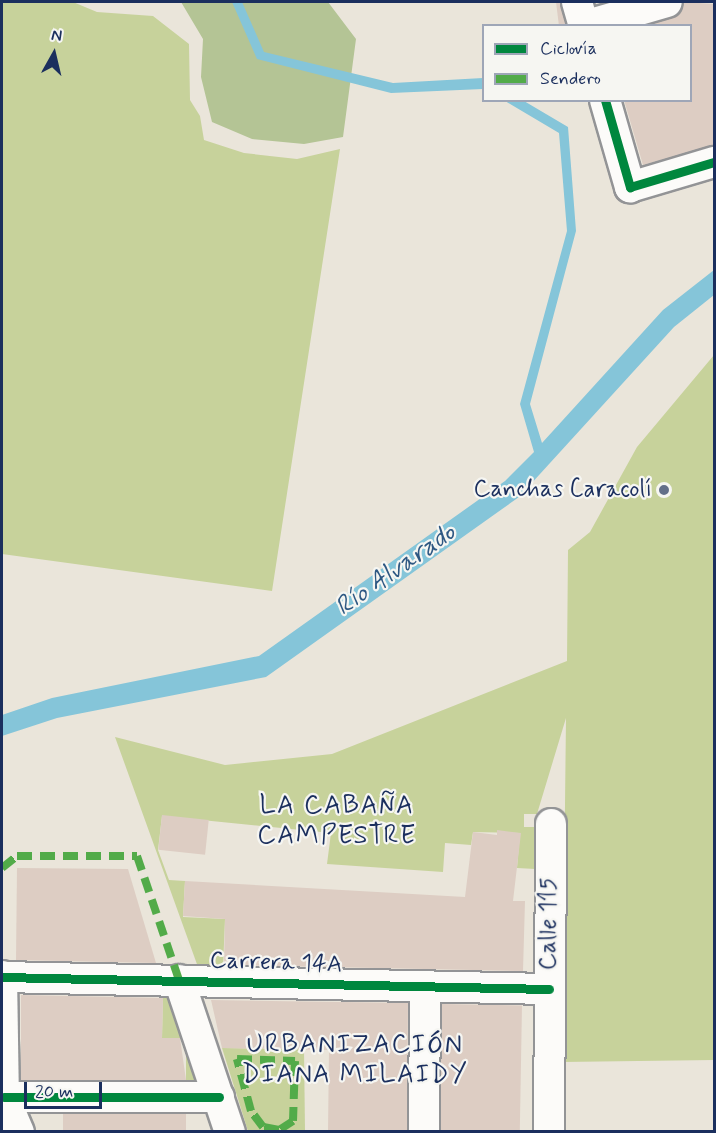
<!DOCTYPE html>
<meta charset="utf-8">
<style>
body{margin:0}
#map{position:relative;width:716px;height:1133px;overflow:hidden;background:#eae5da;font-family:Mynerve,sans-serif}
div>[style]{position:absolute}
[style*='--x']{left:calc(var(--x)*1px);top:calc(var(--y)*1px);width:calc(var(--w)*1px);rotate:calc(var(--a)*1deg)}
.green>*{inset:0;background:#c7d29b}
.forest>*{inset:0;background:#b4c495}
.water>*{inset:0;background:#85c5d9}
.building>*{inset:0;background:#ddcdc3;transform-origin:0 0}
.roads{filter:drop-shadow(2px 0 #939496) drop-shadow(-2px 0 #939496) drop-shadow(0 2px #939496) drop-shadow(0 -2px #939496)}
.street>*{height:30px;margin:-15px;padding:0 15px;transform-origin:15px;border-radius:15px;background:#fcfbf9}
.quiet>*{height:8px;margin-top:-4px;transform-origin:0;background:repeating-linear-gradient(90deg,#52ab49 0 15px,transparent 0 23px)}
.cycleway>*{height:9px;margin:-4.5px;padding:0 4.5px;transform-origin:4.5px;border-radius:4.5px;background:#00873e}
.dots>*{width:16px;height:16px;translate:-50% -50%;box-sizing:border-box;border:3px solid #f6f6f2;border-radius:50%}
span{translate:-50% -50%;white-space:nowrap;text-align:center;line-height:1.15;-webkit-text-stroke:4.5px #f6f6f2;paint-order:stroke}
.poi-label{font-size:24px;color:#1b2f5e}
.right{translate:-100% -50%;text-align:right}
.street-label{font-size:24px;color:#1b2f5e}
.water-label{font-size:26px;color:#2e5883;font-style:italic}
.neighbourhood-label{font-size:26px;color:#1b2f5e;letter-spacing:1.5px}
.frame{position:absolute;inset:0;border:3px solid #1b2f5e;pointer-events:none}
.legend{position:absolute;left:482px;top:24px;width:210px;height:78px;box-sizing:border-box;background:#f6f6f2;border:2px solid #9ea6b7;margin:0;padding:8px 10px;list-style:none;font-size:18px;color:#1b2f5e}
.legend li{display:flex;align-items:center;gap:12px;height:30px}
.legend b{width:30px;border:2px solid #9ea6b7}
.north{position:absolute;left:24px;top:24px;width:60px;height:60px;-webkit-text-stroke:4px #f6f6f2;paint-order:stroke;rotate:8deg;font-size:16px;font-weight:700;line-height:24px;text-align:center;color:#1b2f5e}
.north::after{content:'';display:block;margin:auto;width:21px;height:27px;background:#1b2f5e;clip-path:polygon(50% 0,100% 100%,50% 72%,0 100%)}
.scale{position:absolute;left:24px;top:1082px;width:78px;height:27px;box-sizing:border-box;border:3px solid #1b2f5e;border-top:0;padding-left:8px;font-size:18px;line-height:21px;white-space:nowrap;color:#1b2f5e;-webkit-text-stroke:4px #f6f6f2;paint-order:stroke}
</style>
<div id="map">
<div class="green">
<div style="clip-path:polygon(2px 2px,73px 2px,97px 12px,153px 16px,189px 44px,190px 100px,200px 116px,204px 140px,244px 153px,297px 159px,340px 149px,272px 591px,2px 554px)"></div>
<div style="clip-path:polygon(714px 355px,714px 1060px,562px 1062px,566px 718px,537px 814px,524px 814px,524px 827px,537px 827px,535px 869px,517px 868px,520px 833px,473px 832px,471px 845px,445px 843px,443px 872px,327px 864px,331px 833px,162px 816px,158px 850px,169px 880px,185px 881px,183px 917px,225px 919px,223px 968px,198px 967px,115px 737px,225px 765px,332px 754px,567px 661px,568px 550px,590px 532px,637px 447px)"></div>
<div style="clip-path:polygon(163px 991px,170px 991px,203px 1085px,186px 1085px,186px 1038px,162px 1038px)"></div>
<div style="clip-path:polygon(222px 1048px,304px 1049px,305px 1131px,248px 1131px)"></div>
</div>
<div class="forest">
<div style="clip-path:polygon(181px 2px,328px 2px,356px 39px,343px 137px,304px 144px,252px 139px,212px 122px,201px 77px,203px 39px)"></div>
</div>
<div class="water">
<div style="clip-path:polygon(232px 2px,242px 2px,264px 52px,393px 83px,483px 78px,483px 89px,391px 93px,257px 59px)"></div>
<div style="clip-path:polygon(505px 101px,524px 101px,568px 127px,576px 231px,530px 404px,542px 443px,663px 310px,714px 270px,714px 295px,674px 327px,519px 497px,266px 677px,57px 718px,2px 736px,2px 715px,52px 698px,259px 656px,505px 481px,534px 452px,520px 404px,567px 231px,559px 133px)"></div>
</div>
<div class="building">
<div style="clip-path:polygon(556px 2px,560px 2px,566px 26px,559px 26px)"></div>
<div style="clip-path:polygon(684px 2px,714px 4px,714px 145px,643px 165px,624px 100px,690px 100px,690px 26px,648px 26px,679px 14px)"></div>
<div style="left:162px;top:815px;width:47px;height:35px;rotate:6deg"></div>
<div style="clip-path:polygon(497px 830px,521px 833px,513px 901px,525px 901px,523px 971px,224px 965px,225px 919px,183px 916px,185px 881px,465px 897px,473px 832px,497px 835px)"></div>
<div style="clip-path:polygon(17px 868px,128px 869px,156px 963px,16px 960px)"></div>
<div style="clip-path:polygon(21px 995px,163px 998px,162px 1038px,180px 1038px,186px 1080px,21px 1080px)"></div>
<div style="clip-path:polygon(211px 1000px,408px 1003px,407px 1131px,328px 1131px,329px 1050px,222px 1048px)"></div>
<div style="left:442px;top:1004px;width:80px;height:127px;rotate:1deg"></div>
<div style="left:63px;top:1114px;width:123px;height:17px"></div>
</div>
<div class="roads">
<div class="street">
<div style="--x:577;--y:2;--w:25;--a:74"></div>
<div style="--x:584;--y:26;--w:86;--a:-16.1"></div>
<div style="--x:605;--y:100;--w:91;--a:74"></div>
<div style="--x:630;--y:187;--w:88;--a:-16.6"></div>
<div style="--x:2;--y:976;--w:121;--a:89.1"></div>
<div style="--x:4;--y:1097;--w:38;--a:67"></div>
<div style="--x:2;--y:977;--w:547;--a:1.26"></div>
<div style="--x:179;--y:980;--w:160;--a:71.5"></div>
<div style="--x:4;--y:1097;--w:215;--a:0"></div>
<div style="--x:424;--y:1132;--w:146;--a:-89.6"></div>
<div style="--x:549;--y:1132;--w:308;--a:-89.6"></div>
</div>
</div>
<div class="quiet">
<div style="--x:2;--y:868;--w:19;--a:-39"></div>
<div style="--x:17;--y:856;--w:120;--a:0"></div>
<div style="--x:137;--y:856;--w:131;--a:71.3"></div>
<div style="--x:237;--y:1059;--w:58;--a:2"></div>
<div style="--x:295;--y:1061;--w:60;--a:91.9"></div>
<div style="--x:293;--y:1121;--w:17;--a:147"></div>
<div style="--x:279;--y:1130;--w:16;--a:-169"></div>
<div style="--x:263;--y:1127;--w:20;--a:-127"></div>
<div style="--x:251;--y:1111;--w:54;--a:-105.1"></div>
</div>
<div class="cycleway">
<div style="--x:605;--y:100;--w:91;--a:74"></div>
<div style="--x:630;--y:187;--w:88;--a:-16.6"></div>
<div style="--x:2;--y:977;--w:547;--a:1.26"></div>
<div style="--x:4;--y:1097;--w:215;--a:0"></div>
</div>
<div class="dots">
<div style="left:664px;top:490px;background:#636f89"></div>
</div>
<div class="poi-label">
<span class="right" style="left:652px;top:490px">Canchas Caracolí</span>
</div>
<div class="street-label">
<span style="left:549px;top:924px;rotate:-90deg">Calle 115</span>
<span style="left:276px;top:963px;rotate:2deg">Carrera 14A</span>
</div>
<div class="water-label">
<span style="left:396px;top:571px;rotate:-35deg">Río Alvarado</span>
</div>
<div class="neighbourhood-label">
<span style="left:337px;top:822px">LA CABAÑA<br>CAMPESTRE</span>
<span style="left:355px;top:1061px">URBANIZACIÓN<br>DIANA MILAIDY</span>
</div>
<div class="frame"></div>
<ul class="legend">
<li><b style="height:8px;background:#00873e"></b>Ciclovía</li>
<li><b style="height:8px;background:#52ab49"></b>Sendero</li>
</ul>
<div class="north">N</div>
<div class="scale">20 m</div>
</div>
